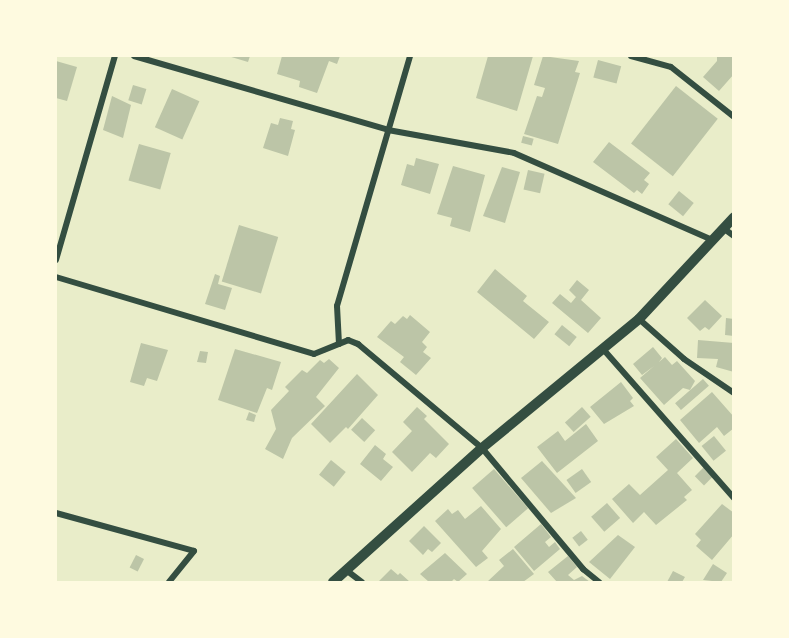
<!DOCTYPE html>
<style>
body{margin:0}
#map{position:relative;width:789px;height:638px;overflow:hidden;background:#e9edc9;font-family:"DM Sans",sans-serif}
div>[style]{position:absolute}
[style*='--x']{left:calc(var(--x)*1px);top:calc(var(--y)*1px);width:calc(var(--w)*1px);rotate:calc(var(--a)*1deg)}
.building>*{inset:0;background:#bcc5a7;transform-origin:0 0}
.minor>*{height:6px;margin:-3px;padding:0 3px;transform-origin:3px;border-radius:3px;background:#344e41}
.tertiary>*{height:10px;margin:-5px;padding:0 5px;transform-origin:5px;border-radius:5px;background:#344e41}
span{translate:-50% -50%;white-space:nowrap;text-align:center;line-height:1.15;-webkit-text-stroke:6px #fefae0;paint-order:stroke}
.frame{position:absolute;inset:0;border:57px solid #fefae0;pointer-events:none}
</style>
<div id="map">
<div class="building">
<div style="clip-path:polygon(228px 56px,250px 56px,248px 62px)"></div>
<div style="clip-path:polygon(282px 56px,340px 56px,337px 64px,329px 61px,317px 93px,299px 87px,300px 81px,277px 74px)"></div>
<div style="clip-path:polygon(488px 56px,533px 56px,517px 111px,476px 98px)"></div>
<div style="clip-path:polygon(543px 56px,579px 61px,575px 72px,580px 73px,558px 144px,524px 134px,537px 96px,542px 97px,545px 88px,534px 85px)"></div>
<div style="clip-path:polygon(717px 56px,734px 56px,734px 74px,719px 91px,703px 77px,717px 61px)"></div>
<div style="left:598px;top:60px;width:24px;height:18px;rotate:15deg"></div>
<div style="clip-path:polygon(56px 61px,77px 67px,67px 101px,56px 98px)"></div>
<div style="left:133px;top:85px;width:14px;height:16px;rotate:17deg"></div>
<div style="left:676px;top:86px;width:53px;height:73px;rotate:38deg"></div>
<div style="left:172px;top:89px;width:30px;height:42px;rotate:24deg"></div>
<div style="clip-path:polygon(112px 96px,131px 105px,123px 138px,103px 130px)"></div>
<div style="clip-path:polygon(280px 118px,293px 121px,291px 129px,295px 130px,288px 156px,263px 148px,271px 123px,278px 125px)"></div>
<div style="left:523px;top:136px;width:11px;height:7px;rotate:15deg"></div>
<div style="clip-path:polygon(609px 142px,650px 173px,644px 180px,649px 184px,642px 194px,637px 190px,634px 193px,593px 162px)"></div>
<div style="left:139px;top:144px;width:33px;height:38px;rotate:16deg"></div>
<div style="clip-path:polygon(416px 158px,439px 164px,430px 194px,401px 185px,407px 164px,414px 166px)"></div>
<div style="clip-path:polygon(453px 166px,485px 175px,470px 232px,450px 226px,452px 218px,437px 214px)"></div>
<div style="clip-path:polygon(502px 167px,520px 172px,505px 223px,483px 216px)"></div>
<div style="left:528px;top:170px;width:17px;height:20px;rotate:13deg"></div>
<div style="left:679px;top:191px;width:19px;height:17px;rotate:39deg"></div>
<div style="left:239px;top:225px;width:41px;height:59px;rotate:17deg"></div>
<div style="clip-path:polygon(495px 269px,527px 296px,523px 301px,549px 322px,534px 339px,477px 292px)"></div>
<div style="clip-path:polygon(215px 274px,220px 276px,218px 284px,232px 288px,225px 310px,205px 304px)"></div>
<div style="clip-path:polygon(577px 280px,589px 290px,581px 300px,601px 318px,588px 333px,552px 303px,560px 294px,571px 303px,576px 297px,569px 290px)"></div>
<div style="clip-path:polygon(705px 300px,722px 316px,709px 330px,705px 327px,700px 331px,687px 318px)"></div>
<div style="clip-path:polygon(410px 315px,430px 332px,422px 342px,427px 347px,423px 352px,431px 358px,416px 375px,400px 362px,404px 357px,377px 337px,391px 321px,395px 324px,403px 316px,407px 319px)"></div>
<div style="clip-path:polygon(726px 318px,734px 319px,734px 336px,725px 335px)"></div>
<div style="left:562px;top:325px;width:19px;height:12px;rotate:39deg"></div>
<div style="clip-path:polygon(698px 340px,734px 343px,734px 372px,716px 367px,718px 359px,697px 358px)"></div>
<div style="clip-path:polygon(141px 343px,168px 350px,157px 381px,147px 378px,144px 386px,130px 382px)"></div>
<div style="clip-path:polygon(653px 347px,662px 358px,659px 362px,665px 357px,672px 365px,677px 361px,695px 381px,690px 390px,683px 388px,664px 405px,640px 378px,654px 366px,642px 375px,633px 364px)"></div>
<div style="clip-path:polygon(235px 349px,281px 362px,272px 390px,267px 388px,257px 413px,218px 400px)"></div>
<div style="clip-path:polygon(200px 351px,208px 352px,206px 363px,197px 362px)"></div>
<div style="clip-path:polygon(329px 359px,339px 368px,316px 397px,325px 406px,292px 438px,283px 459px,265px 449px,276px 429px,271px 410px,289px 391px,285px 387px,302px 370px,307px 373px,320px 360px,324px 363px)"></div>
<div style="clip-path:polygon(357px 374px,378px 395px,348px 429px,346px 427px,330px 443px,311px 424px)"></div>
<div style="left:703px;top:379px;width:9px;height:37px;rotate:49deg"></div>
<div style="clip-path:polygon(621px 382px,633px 398px,630px 401px,634px 406px,604px 424px,590px 407px)"></div>
<div style="clip-path:polygon(712px 392px,734px 417px,734px 428px,724px 436px,717px 427px,699px 443px,680px 420px)"></div>
<div style="clip-path:polygon(417px 407px,427px 416px,424px 419px,449px 444px,436px 458px,430px 453px,412px 472px,392px 452px,412px 431px,403px 422px)"></div>
<div style="left:582px;top:407px;width:13px;height:23px;rotate:48deg"></div>
<div style="clip-path:polygon(249px 412px,256px 415px,254px 422px,246px 420px)"></div>
<div style="left:362px;top:418px;width:18px;height:16px;rotate:43deg"></div>
<div style="clip-path:polygon(586px 424px,598px 441px,557px 473px,537px 447px,558px 431px,565px 441px)"></div>
<div style="left:714px;top:436px;width:19px;height:16px;rotate:51deg"></div>
<div style="clip-path:polygon(676px 439px,693px 458px,677px 473px,692px 490px,684px 497px,687px 500px,656px 525px,644px 512px,633px 523px,612px 499px,629px 484px,640px 495px,668px 470px,656px 457px)"></div>
<div style="clip-path:polygon(375px 445px,386px 454px,383px 459px,393px 467px,381px 481px,360px 464px)"></div>
<div style="left:331px;top:460px;width:19px;height:19px;rotate:39deg"></div>
<div style="clip-path:polygon(542px 461px,576px 498px,551px 513px,521px 478px)"></div>
<div style="left:704px;top:467px;width:13px;height:13px;rotate:45deg"></div>
<div style="left:494px;top:469px;width:52px;height:29px;rotate:49deg"></div>
<div style="left:582px;top:469px;width:16px;height:19px;rotate:55deg"></div>
<div style="left:607px;top:503px;width:20px;height:21px;rotate:49deg"></div>
<div style="clip-path:polygon(722px 504px,734px 513px,734px 534px,712px 560px,696px 546px,701px 540px,695px 534px)"></div>
<div style="clip-path:polygon(481px 506px,501px 529px,482px 551px,488px 558px,476px 567px,435px 521px,448px 509px,452px 514px,458px 510px,465px 519px)"></div>
<div style="clip-path:polygon(541px 524px,551px 537px,545px 542px,549px 547px,555px 542px,560px 549px,534px 571px,514px 547px)"></div>
<div style="clip-path:polygon(424px 526px,441px 543px,432px 552px,428px 549px,423px 555px,409px 541px)"></div>
<div style="left:581px;top:531px;width:11px;height:11px;rotate:52deg"></div>
<div style="clip-path:polygon(618px 535px,635px 547px,610px 579px,589px 562px)"></div>
<div style="clip-path:polygon(513px 549px,534px 574px,523px 582px,487px 582px,504px 566px,499px 560px)"></div>
<div style="clip-path:polygon(445px 553px,467px 574px,458px 582px,454px 579px,451px 582px,429px 582px,420px 574px)"></div>
<div style="left:136px;top:555px;width:9px;height:14px;rotate:27deg"></div>
<div style="clip-path:polygon(568px 556px,577px 567px,568px 575px,574px 580px,582px 576px,590px 582px,557px 582px,548px 572px)"></div>
<div style="clip-path:polygon(713px 564px,727px 573px,721px 582px,703px 580px)"></div>
<div style="clip-path:polygon(391px 569px,398px 575px,400px 573px,410px 582px,378px 582px)"></div>
<div style="clip-path:polygon(673px 571px,685px 577px,682px 582px,667px 582px)"></div>
</div>
<div class="minor">
<div style="--x:134;--y:56;--w:265;--a:16.2"></div>
<div style="--x:388;--y:130;--w:128;--a:10.3"></div>
<div style="--x:514;--y:153;--w:216;--a:23.7"></div>
<div style="--x:631;--y:56;--w:41;--a:15.4"></div>
<div style="--x:671;--y:67;--w:80;--a:38.4"></div>
<div style="--x:723;--y:228;--w:14;--a:36"></div>
<div style="--x:56;--y:260;--w:212;--a:-73.9"></div>
<div style="--x:56;--y:277;--w:269;--a:16.6"></div>
<div style="--x:314;--y:354;--w:37;--a:-22"></div>
<div style="--x:348;--y:340;--w:11;--a:22"></div>
<div style="--x:358;--y:344;--w:162;--a:40"></div>
<div style="--x:482;--y:448;--w:158;--a:50.1"></div>
<div style="--x:583;--y:569;--w:21;--a:39"></div>
<div style="--x:639;--y:319;--w:60;--a:41.6"></div>
<div style="--x:684;--y:359;--w:60;--a:34.2"></div>
<div style="--x:339;--y:344;--w:38;--a:-93"></div>
<div style="--x:337;--y:306;--w:260;--a:-73.7"></div>
<div style="--x:603;--y:349;--w:198;--a:48.7"></div>
<div style="--x:56;--y:513;--w:143;--a:15.4"></div>
<div style="--x:194;--y:551;--w:40;--a:129"></div>
<div style="--x:346;--y:570;--w:20;--a:37"></div>
</div>
<div class="tertiary">
<div style="--x:333;--y:582;--w:200;--a:-42"></div>
<div style="--x:482;--y:448;--w:203;--a:-39.4"></div>
<div style="--x:639;--y:319;--w:139;--a:-47"></div>
</div>
<div class="frame"></div>
</div>
